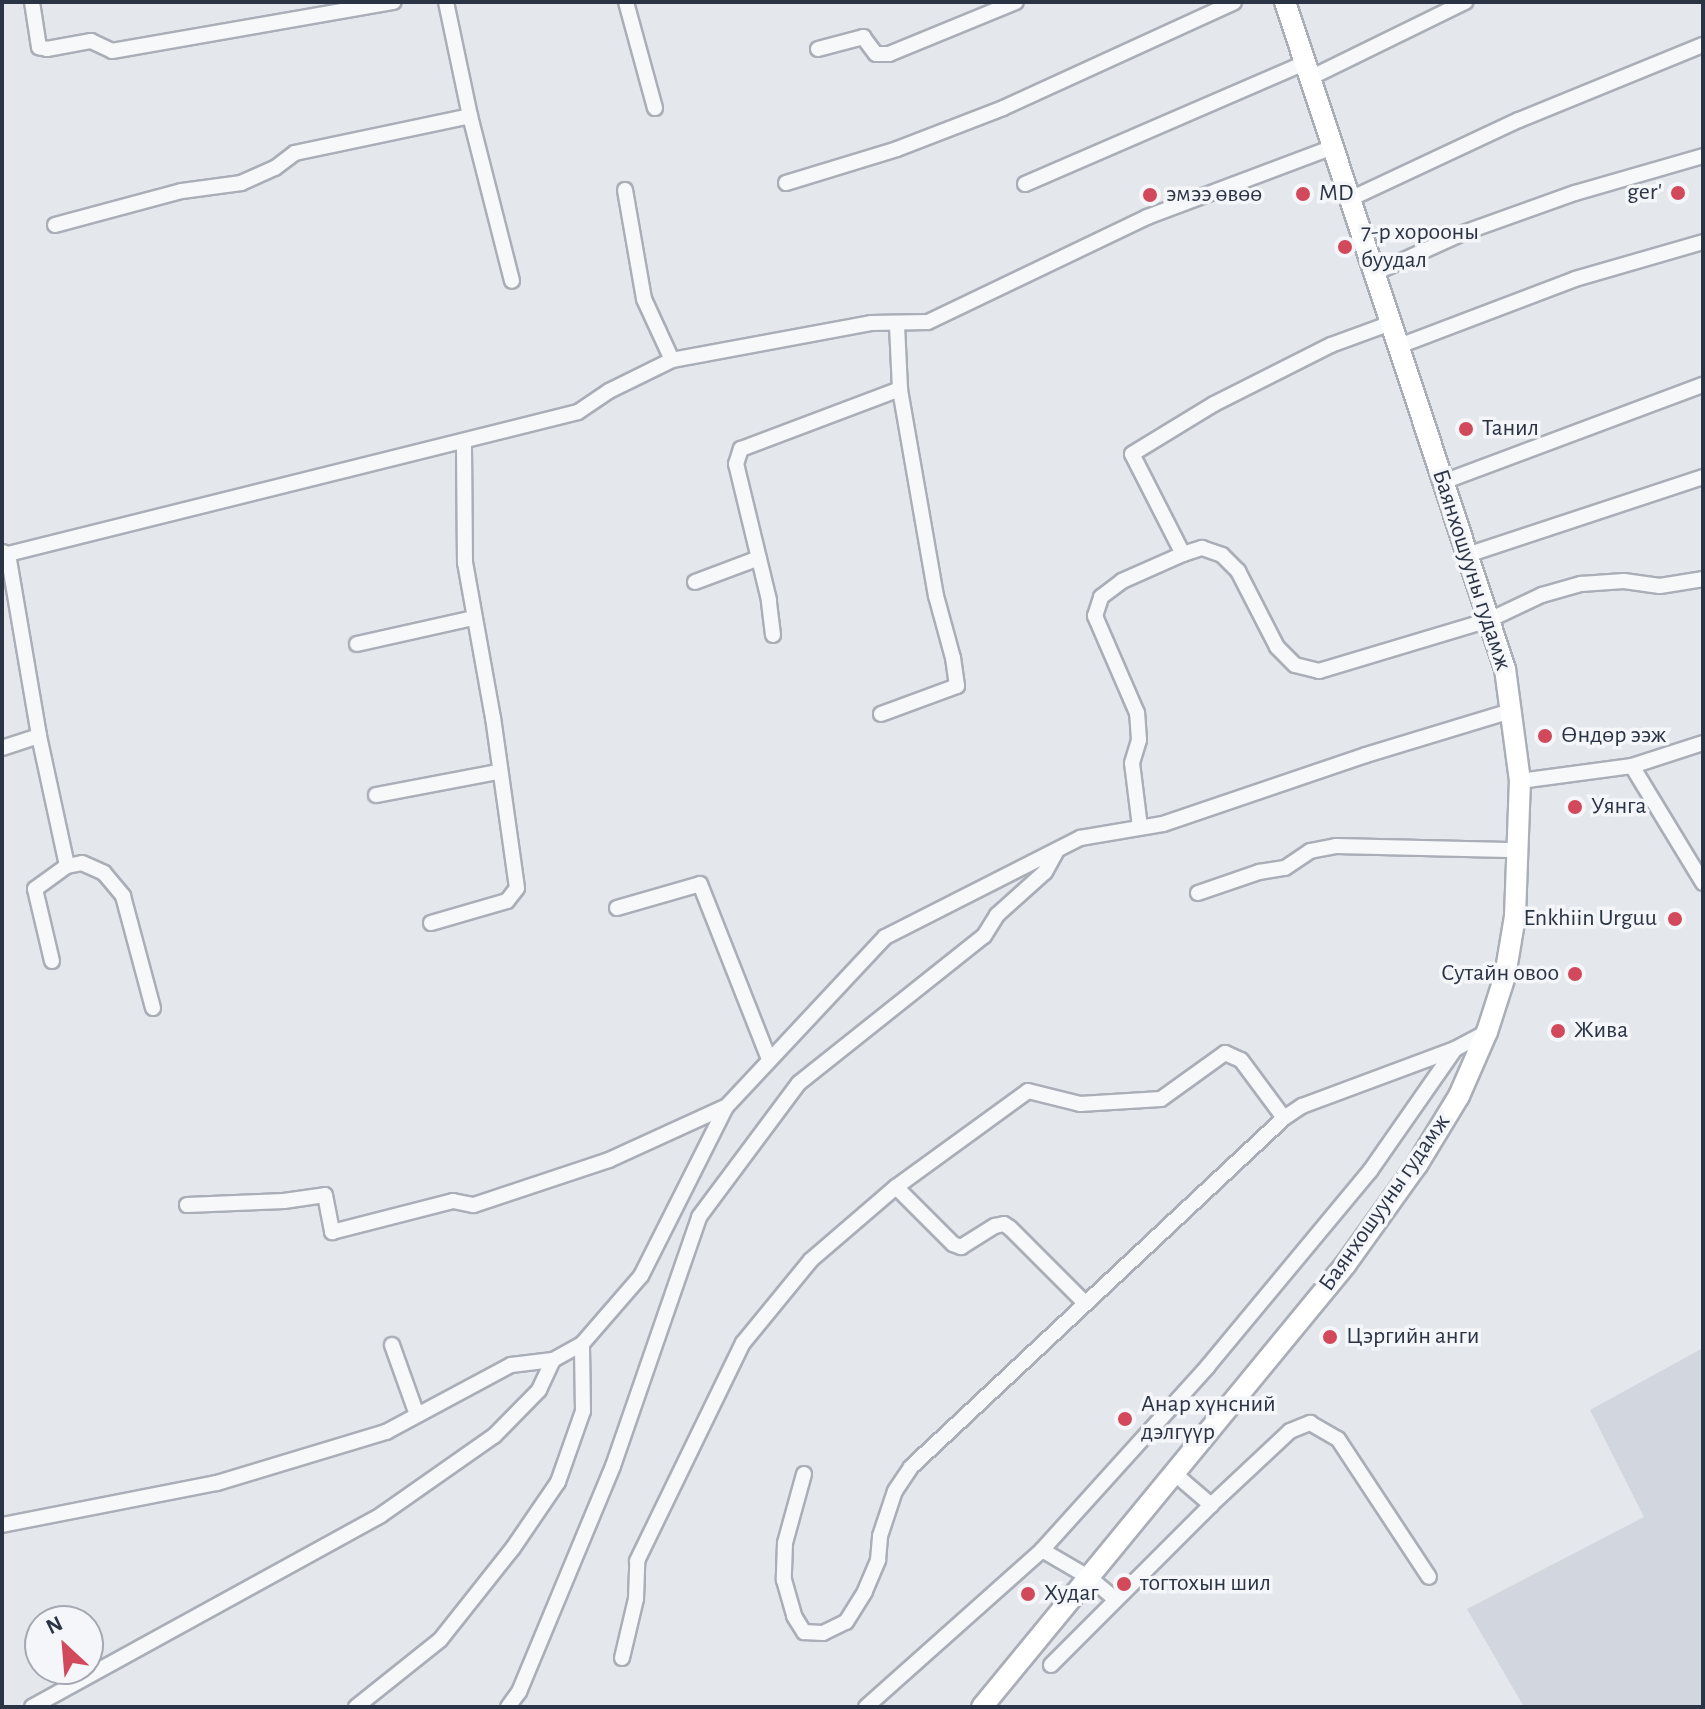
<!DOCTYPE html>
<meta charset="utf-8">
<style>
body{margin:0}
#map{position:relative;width:1705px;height:1709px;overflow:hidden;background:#e4e7ec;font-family:"Alegreya Sans",sans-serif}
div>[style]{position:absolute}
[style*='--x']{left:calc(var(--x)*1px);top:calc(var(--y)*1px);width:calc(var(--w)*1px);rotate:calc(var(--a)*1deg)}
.built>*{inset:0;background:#d2d6de}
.roads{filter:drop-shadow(2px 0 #a9aeb7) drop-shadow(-2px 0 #a9aeb7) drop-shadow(0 2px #a9aeb7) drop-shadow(0 -2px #a9aeb7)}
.minor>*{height:14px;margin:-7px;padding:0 7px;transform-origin:7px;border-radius:7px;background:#f7f8fa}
.secondary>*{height:20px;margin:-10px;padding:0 10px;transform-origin:10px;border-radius:10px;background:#fff}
.dots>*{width:22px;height:22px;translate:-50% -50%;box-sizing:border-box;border:4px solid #f4f6f9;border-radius:50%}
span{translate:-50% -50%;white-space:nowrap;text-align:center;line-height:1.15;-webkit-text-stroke:7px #f4f6f9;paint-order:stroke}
.poi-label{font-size:24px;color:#2b3445}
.right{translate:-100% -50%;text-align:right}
.left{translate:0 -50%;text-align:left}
.street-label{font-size:24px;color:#2b3445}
.frame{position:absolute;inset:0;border:4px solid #2b3445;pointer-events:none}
.north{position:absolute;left:24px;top:1605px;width:80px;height:80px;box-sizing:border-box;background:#f4f6f9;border:2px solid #a4a8b1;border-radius:50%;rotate:334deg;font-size:22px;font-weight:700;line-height:32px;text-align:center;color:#2b3445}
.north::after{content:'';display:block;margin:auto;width:28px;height:36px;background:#d1495b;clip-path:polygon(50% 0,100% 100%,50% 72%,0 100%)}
</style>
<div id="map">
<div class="built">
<div style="clip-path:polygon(1703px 1348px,1703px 1707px,1524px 1707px,1467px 1609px,1644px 1517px,1590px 1410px)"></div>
</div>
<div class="roads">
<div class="minor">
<div style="--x:32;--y:2;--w:46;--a:81.2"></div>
<div style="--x:39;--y:47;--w:8;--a:14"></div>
<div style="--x:47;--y:49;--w:45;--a:-10.3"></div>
<div style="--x:91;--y:41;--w:23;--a:25"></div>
<div style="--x:112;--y:51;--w:286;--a:-9.9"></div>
<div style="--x:446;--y:2;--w:116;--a:78.1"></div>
<div style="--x:470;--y:116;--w:170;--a:75.7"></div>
<div style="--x:626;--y:2;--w:110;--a:74.7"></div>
<div style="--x:818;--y:49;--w:47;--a:-14.9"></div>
<div style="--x:863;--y:37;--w:21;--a:53"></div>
<div style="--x:876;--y:54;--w:13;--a:0"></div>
<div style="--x:889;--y:54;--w:137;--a:-22.3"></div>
<div style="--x:1310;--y:78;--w:173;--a:-26.1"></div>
<div style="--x:786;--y:183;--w:116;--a:-17"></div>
<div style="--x:897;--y:149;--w:114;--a:-21.1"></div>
<div style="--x:1003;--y:108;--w:254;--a:-24.6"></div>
<div style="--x:1025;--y:184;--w:305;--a:-23.4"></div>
<div style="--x:625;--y:190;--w:111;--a:80.1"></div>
<div style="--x:644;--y:299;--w:67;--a:65.3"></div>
<div style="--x:1350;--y:199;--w:187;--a:-25.1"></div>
<div style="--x:1519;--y:120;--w:199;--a:-22.2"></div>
<div style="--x:55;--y:225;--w:131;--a:-15"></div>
<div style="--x:182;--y:191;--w:60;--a:-7.7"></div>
<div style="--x:241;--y:183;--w:37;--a:-24"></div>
<div style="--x:275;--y:168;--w:25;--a:-37"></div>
<div style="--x:295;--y:153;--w:179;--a:-11.9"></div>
<div style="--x:1375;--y:273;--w:97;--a:-24.4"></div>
<div style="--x:1463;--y:233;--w:119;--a:-19.7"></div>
<div style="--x:1575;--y:193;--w:133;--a:-16.1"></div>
<div style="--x:1399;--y:346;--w:188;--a:-20.8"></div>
<div style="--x:1575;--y:279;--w:133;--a:-16.1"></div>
<div style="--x:1443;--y:482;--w:278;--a:-20.5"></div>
<div style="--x:2;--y:552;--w:6;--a:18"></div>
<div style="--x:8;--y:554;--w:587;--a:-13.99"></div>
<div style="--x:578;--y:412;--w:37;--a:-34"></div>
<div style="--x:609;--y:391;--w:70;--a:-26.2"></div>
<div style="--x:672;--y:360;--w:202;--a:-10.5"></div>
<div style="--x:871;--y:323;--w:57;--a:-1"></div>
<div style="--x:928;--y:322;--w:243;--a:-25.6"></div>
<div style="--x:1147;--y:217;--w:199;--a:-20.6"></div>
<div style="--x:8;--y:554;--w:185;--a:80.3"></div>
<div style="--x:39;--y:736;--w:133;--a:77.8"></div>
<div style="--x:67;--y:866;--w:15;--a:-11"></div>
<div style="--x:82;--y:863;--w:24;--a:24"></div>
<div style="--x:104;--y:873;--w:30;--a:50"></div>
<div style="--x:123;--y:896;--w:116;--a:75"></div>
<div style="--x:1183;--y:554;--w:112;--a:-117"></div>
<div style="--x:1132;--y:454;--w:96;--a:-31.4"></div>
<div style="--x:1214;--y:404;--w:131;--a:-26.8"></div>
<div style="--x:1331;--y:345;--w:64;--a:-20.1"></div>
<div style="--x:1467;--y:555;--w:249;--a:-18.3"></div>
<div style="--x:695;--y:582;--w:68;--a:-20.6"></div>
<div style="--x:773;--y:635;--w:35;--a:-97"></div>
<div style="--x:769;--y:600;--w:140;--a:-103.6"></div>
<div style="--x:736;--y:464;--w:16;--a:-72"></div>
<div style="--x:741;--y:449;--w:170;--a:-20.7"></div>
<div style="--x:357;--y:644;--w:119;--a:-12.6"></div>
<div style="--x:881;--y:714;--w:81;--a:-20.2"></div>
<div style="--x:957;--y:686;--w:28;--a:-98"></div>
<div style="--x:953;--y:658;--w:64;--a:-105.3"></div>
<div style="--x:936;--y:596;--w:210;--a:-99.9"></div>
<div style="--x:900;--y:389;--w:64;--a:-92.7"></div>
<div style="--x:2;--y:748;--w:39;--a:-18"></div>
<div style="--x:1632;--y:766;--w:75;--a:-17.9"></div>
<div style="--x:1520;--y:781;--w:113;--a:-7.6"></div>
<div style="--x:1632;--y:766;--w:137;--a:58.7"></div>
<div style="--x:376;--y:795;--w:124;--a:-10.7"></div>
<div style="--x:1140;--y:827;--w:64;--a:-97.1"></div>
<div style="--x:1132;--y:763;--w:24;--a:-73"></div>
<div style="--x:1139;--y:740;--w:27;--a:-94"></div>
<div style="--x:1137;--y:713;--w:106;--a:-113.4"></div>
<div style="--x:1095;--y:616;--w:20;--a:-72"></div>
<div style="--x:1101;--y:597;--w:26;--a:-37"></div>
<div style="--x:1122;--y:581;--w:67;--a:-23.9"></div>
<div style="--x:1183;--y:554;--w:20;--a:-18"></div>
<div style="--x:1202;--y:548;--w:21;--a:19"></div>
<div style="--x:1222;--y:555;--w:23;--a:45"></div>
<div style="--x:1238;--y:571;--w:85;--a:62.8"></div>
<div style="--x:1277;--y:647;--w:25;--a:45"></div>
<div style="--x:1295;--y:665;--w:25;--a:14"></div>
<div style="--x:1319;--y:671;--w:177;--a:-16.7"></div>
<div style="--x:1489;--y:620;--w:59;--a:-25.3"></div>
<div style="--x:1542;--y:595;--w:41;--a:-15.8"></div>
<div style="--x:1581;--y:584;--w:43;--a:-4"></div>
<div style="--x:1624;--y:581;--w:36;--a:8"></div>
<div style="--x:1660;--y:586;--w:44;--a:-9.2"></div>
<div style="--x:1198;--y:893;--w:65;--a:-19"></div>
<div style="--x:1259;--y:872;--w:26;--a:-9"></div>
<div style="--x:1285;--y:868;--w:30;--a:-34"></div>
<div style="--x:1310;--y:851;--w:26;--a:-11"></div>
<div style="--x:1336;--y:846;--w:183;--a:1.3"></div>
<div style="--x:617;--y:908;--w:86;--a:-16.1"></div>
<div style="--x:700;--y:884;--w:188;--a:68.5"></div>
<div style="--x:431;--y:923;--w:79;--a:-16.1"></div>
<div style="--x:507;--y:901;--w:16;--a:-52"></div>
<div style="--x:517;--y:888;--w:172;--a:-98"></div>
<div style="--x:493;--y:718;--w:158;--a:-100.2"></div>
<div style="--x:465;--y:563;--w:122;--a:-90.5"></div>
<div style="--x:52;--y:961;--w:74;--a:-103.3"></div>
<div style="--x:35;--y:889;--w:39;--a:-36"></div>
<div style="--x:896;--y:1187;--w:81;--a:45"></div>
<div style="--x:953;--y:1244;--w:9;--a:21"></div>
<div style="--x:961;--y:1247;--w:40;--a:-32"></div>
<div style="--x:995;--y:1226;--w:9;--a:-13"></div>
<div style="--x:1004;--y:1224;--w:7;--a:34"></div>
<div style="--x:1010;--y:1228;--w:106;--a:45"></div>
<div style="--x:187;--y:1205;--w:97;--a:-2.4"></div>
<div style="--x:284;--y:1201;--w:41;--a:-8.3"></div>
<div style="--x:325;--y:1195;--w:38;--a:79"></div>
<div style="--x:332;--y:1232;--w:125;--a:-14.4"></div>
<div style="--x:453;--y:1201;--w:21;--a:11"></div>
<div style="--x:474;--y:1205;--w:142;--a:-18.4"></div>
<div style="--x:609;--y:1160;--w:128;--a:-24.6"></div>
<div style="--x:392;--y:1345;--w:74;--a:70.3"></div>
<div style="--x:804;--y:1474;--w:72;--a:105.4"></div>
<div style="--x:785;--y:1543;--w:37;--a:92"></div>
<div style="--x:784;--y:1580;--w:37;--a:74"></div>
<div style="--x:794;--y:1616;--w:19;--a:58"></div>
<div style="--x:804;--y:1632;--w:19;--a:3"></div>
<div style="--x:823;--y:1633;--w:25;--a:-26"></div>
<div style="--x:846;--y:1622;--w:36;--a:-58"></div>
<div style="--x:865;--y:1591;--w:34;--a:-67"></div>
<div style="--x:878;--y:1560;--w:24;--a:-85"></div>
<div style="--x:880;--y:1536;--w:47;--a:-71.6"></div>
<div style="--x:895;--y:1491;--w:29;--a:-56"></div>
<div style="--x:911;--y:1467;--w:511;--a:-43.1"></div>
<div style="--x:1284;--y:1118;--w:22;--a:-34"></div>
<div style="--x:1302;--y:1106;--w:163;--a:-20.4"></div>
<div style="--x:1175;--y:1474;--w:48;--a:40.7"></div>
<div style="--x:2;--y:1525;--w:219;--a:-11.1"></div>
<div style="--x:217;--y:1483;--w:177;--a:-16.8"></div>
<div style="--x:386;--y:1432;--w:142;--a:-28.2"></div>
<div style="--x:511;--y:1365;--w:42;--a:-6.8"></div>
<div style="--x:1042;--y:1550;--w:248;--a:-47.9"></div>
<div style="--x:1208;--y:1366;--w:254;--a:-50.3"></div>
<div style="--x:1370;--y:1171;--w:149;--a:-55.1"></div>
<div style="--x:1455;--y:1049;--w:36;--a:-28"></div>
<div style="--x:622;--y:1658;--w:61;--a:-76.7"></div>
<div style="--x:636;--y:1599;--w:38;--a:-88"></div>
<div style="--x:637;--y:1561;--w:242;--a:-64.1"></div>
<div style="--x:743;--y:1343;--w:107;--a:-50.7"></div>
<div style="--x:811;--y:1260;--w:112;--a:-40.7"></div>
<div style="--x:896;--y:1187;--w:163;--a:-36"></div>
<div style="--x:1028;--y:1091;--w:54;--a:14"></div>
<div style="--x:1080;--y:1104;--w:81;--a:-3.5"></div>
<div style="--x:1161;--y:1099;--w:79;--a:-35.7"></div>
<div style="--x:1225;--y:1053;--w:17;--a:24"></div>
<div style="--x:1241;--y:1060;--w:72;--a:53.4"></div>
<div style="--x:1051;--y:1665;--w:226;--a:-45"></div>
<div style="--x:1211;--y:1505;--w:108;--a:-43.1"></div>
<div style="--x:1290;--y:1431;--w:22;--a:-22"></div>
<div style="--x:1310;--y:1423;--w:32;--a:30"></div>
<div style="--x:1338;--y:1439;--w:165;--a:56.6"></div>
<div style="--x:32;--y:1707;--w:398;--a:-28.8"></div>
<div style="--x:381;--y:1515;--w:138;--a:-35"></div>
<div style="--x:494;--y:1436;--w:64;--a:-45.6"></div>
<div style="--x:539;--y:1390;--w:33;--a:-65"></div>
<div style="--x:553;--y:1360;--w:33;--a:-29"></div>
<div style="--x:356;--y:1707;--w:107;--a:-38.6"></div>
<div style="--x:440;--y:1640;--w:117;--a:-51.6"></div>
<div style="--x:513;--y:1548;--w:80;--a:-55.7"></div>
<div style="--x:558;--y:1482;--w:75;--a:-70.6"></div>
<div style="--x:583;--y:1411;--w:67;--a:-90.9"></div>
<div style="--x:582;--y:1344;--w:90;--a:-49.1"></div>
<div style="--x:641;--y:1276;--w:189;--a:-63.3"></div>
<div style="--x:726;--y:1107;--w:233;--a:-46.9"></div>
<div style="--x:885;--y:937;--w:219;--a:-26.9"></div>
<div style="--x:1080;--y:838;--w:84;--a:-9.6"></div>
<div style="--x:1163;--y:824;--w:214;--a:-18.8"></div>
<div style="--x:1366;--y:755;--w:152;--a:-16.9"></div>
<div style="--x:508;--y:1707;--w:19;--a:-54"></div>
<div style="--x:519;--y:1692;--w:245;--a:-67.4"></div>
<div style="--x:613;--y:1466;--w:263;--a:-70.9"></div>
<div style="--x:699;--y:1217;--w:167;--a:-53.3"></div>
<div style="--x:799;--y:1083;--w:236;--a:-38.5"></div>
<div style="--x:984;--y:936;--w:25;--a:-58"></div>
<div style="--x:997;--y:915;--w:64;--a:-41.9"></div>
<div style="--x:1045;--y:872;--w:25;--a:-61"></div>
<div style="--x:866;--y:1707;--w:236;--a:-41.7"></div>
<div style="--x:1042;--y:1550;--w:56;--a:30.3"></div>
<div style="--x:1090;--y:1578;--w:31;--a:40"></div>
</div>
<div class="secondary">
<div style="--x:982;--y:1707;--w:573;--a:-50.59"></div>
<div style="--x:1346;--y:1264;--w:122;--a:-54.4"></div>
<div style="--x:1417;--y:1165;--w:81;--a:-58.7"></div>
<div style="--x:1459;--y:1096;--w:70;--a:-66.4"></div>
<div style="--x:1487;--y:1032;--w:59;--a:-72.2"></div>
<div style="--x:1505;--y:976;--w:61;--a:-80.5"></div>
<div style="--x:1515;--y:916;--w:135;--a:-87.9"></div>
<div style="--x:1520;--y:781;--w:113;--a:-97.6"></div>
<div style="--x:1505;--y:669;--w:702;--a:-108.25"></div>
</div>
</div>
<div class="dots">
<div style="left:1678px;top:193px;background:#d1495b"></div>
<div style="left:1303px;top:194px;background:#d1495b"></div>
<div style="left:1150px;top:195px;background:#d1495b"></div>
<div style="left:1345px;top:247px;background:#d1495b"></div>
<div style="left:1466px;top:429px;background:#d1495b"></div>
<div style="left:1545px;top:736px;background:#d1495b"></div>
<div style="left:1575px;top:807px;background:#d1495b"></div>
<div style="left:1675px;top:919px;background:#d1495b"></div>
<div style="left:1575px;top:974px;background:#d1495b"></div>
<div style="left:1558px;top:1031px;background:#d1495b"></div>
<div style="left:1330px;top:1337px;background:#d1495b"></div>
<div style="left:1125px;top:1419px;background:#d1495b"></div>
<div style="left:1124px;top:1584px;background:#d1495b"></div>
<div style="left:1028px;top:1594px;background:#d1495b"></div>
</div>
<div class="poi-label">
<span class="right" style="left:1662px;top:193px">ger'</span>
<span class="left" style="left:1319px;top:194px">MD</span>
<span class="left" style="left:1166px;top:195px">эмээ өвөө</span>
<span class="left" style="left:1361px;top:247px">7-р хорооны<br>буудал</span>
<span class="left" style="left:1482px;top:429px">Танил</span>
<span class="left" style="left:1561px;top:736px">Өндөр ээж</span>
<span class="left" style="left:1591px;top:807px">Уянга</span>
<span class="right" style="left:1657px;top:919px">Enkhiin Urguu</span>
<span class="right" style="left:1559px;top:974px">Сутайн овоо</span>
<span class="left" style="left:1574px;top:1031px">Жива</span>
<span class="left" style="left:1346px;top:1337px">Цэргийн анги</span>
<span class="left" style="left:1141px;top:1419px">Анар хүнсний<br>дэлгүүр</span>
<span class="left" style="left:1140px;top:1584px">тогтохын шил</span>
<span class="left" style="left:1044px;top:1594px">Худаг</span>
</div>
<div class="street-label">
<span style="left:1471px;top:570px;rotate:72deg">Баянхошууны гудамж</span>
<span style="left:1385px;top:1203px;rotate:-55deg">Баянхошууны гудамж</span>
</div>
<div class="frame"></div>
<div class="north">N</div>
</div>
